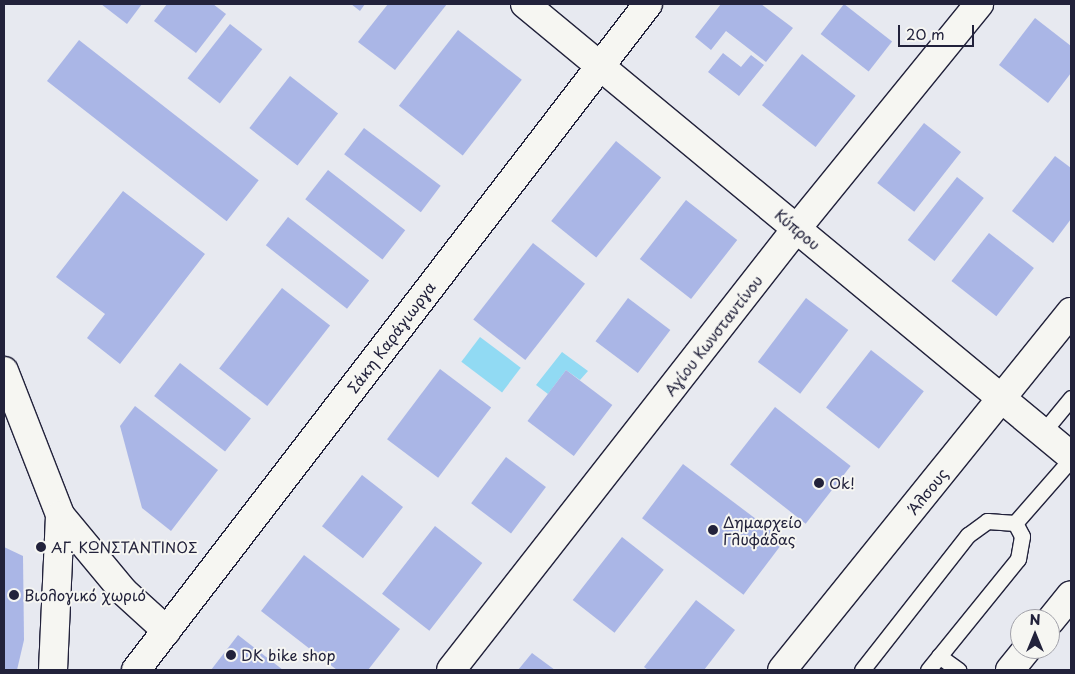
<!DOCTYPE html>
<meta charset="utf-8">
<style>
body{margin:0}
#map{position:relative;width:1075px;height:674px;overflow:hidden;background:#e7e9f0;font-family:"Playpen Sans",sans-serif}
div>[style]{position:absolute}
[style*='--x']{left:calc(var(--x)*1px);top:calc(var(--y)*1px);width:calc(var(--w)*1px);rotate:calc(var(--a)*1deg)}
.water>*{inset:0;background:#91daf3;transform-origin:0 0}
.building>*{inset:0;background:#aab6e6;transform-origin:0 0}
.roads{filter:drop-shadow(1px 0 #22223b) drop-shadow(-1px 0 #22223b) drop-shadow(0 1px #22223b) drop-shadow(0 -1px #22223b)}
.lane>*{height:15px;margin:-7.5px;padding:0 7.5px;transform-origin:7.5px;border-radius:7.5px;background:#f6f6f2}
.street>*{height:28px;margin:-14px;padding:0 14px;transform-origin:14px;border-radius:14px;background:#f6f6f2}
.secondary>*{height:28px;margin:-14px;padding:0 14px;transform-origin:14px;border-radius:14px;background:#f6f6f2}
.dots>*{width:14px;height:14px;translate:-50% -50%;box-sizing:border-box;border:2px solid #f6f6f2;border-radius:50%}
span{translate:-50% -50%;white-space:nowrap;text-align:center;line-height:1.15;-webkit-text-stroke:4px #f6f6f2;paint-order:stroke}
.street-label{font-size:15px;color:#22223b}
.poi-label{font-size:15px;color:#22223b}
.left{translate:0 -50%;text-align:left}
.frame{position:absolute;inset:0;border:5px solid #22223b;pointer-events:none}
.north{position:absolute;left:1010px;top:609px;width:50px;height:50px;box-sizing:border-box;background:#f6f6f2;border:1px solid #a1a1a9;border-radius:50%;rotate:0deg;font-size:14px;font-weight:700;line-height:20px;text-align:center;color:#22223b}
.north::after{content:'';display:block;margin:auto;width:18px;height:22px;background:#22223b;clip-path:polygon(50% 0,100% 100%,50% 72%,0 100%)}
.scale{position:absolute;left:898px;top:25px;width:76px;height:22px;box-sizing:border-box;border:2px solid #22223b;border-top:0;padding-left:6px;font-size:15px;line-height:18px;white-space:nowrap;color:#22223b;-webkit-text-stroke:4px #f6f6f2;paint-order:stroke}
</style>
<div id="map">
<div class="water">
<div style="left:480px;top:337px;width:51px;height:31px;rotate:37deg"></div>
<div style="clip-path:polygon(562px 352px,588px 371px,580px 380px,566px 370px,548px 394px,536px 385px)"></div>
</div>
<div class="building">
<div style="clip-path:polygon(101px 4px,142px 4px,127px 24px)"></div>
<div style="clip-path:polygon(167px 4px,213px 4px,226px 14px,196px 53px,154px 21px)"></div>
<div style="clip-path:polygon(351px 4px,365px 4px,360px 11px)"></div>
<div style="clip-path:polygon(388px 4px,447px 4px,395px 70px,358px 42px)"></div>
<div style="clip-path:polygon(721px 4px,761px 4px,793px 28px,766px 62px,726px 31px,711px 50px,695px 37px)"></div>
<div style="left:844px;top:4px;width:61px;height:38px;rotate:38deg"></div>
<div style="clip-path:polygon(1035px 18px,1071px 46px,1071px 73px,1048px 103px,999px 65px)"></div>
<div style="left:230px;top:24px;width:41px;height:69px;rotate:38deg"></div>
<div style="left:458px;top:30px;width:81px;height:96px;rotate:38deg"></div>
<div style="left:79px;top:40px;width:228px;height:52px;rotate:38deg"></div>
<div style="clip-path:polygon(723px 53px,741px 67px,751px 55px,764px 65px,739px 96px,708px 72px)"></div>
<div style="left:802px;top:54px;width:68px;height:65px;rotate:38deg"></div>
<div style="left:290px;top:76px;width:61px;height:66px;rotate:38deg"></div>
<div style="left:924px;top:123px;width:47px;height:76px;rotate:38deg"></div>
<div style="left:364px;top:128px;width:96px;height:33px;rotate:37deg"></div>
<div style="left:616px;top:141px;width:58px;height:103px;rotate:39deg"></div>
<div style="clip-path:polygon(1055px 156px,1071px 168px,1071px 219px,1053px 243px,1012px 211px)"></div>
<div style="left:328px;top:170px;width:98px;height:37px;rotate:38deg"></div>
<div style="left:957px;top:177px;width:34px;height:80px;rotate:38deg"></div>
<div style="clip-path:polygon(123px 191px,205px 254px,120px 364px,87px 338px,105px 314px,56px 277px)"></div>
<div style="left:686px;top:200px;width:65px;height:75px;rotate:38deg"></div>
<div style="left:288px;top:217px;width:103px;height:36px;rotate:38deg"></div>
<div style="left:989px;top:233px;width:57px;height:61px;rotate:38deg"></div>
<div style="left:533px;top:243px;width:66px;height:97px;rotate:38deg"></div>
<div style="left:282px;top:288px;width:61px;height:102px;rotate:38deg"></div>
<div style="left:628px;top:298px;width:53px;height:54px;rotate:37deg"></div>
<div style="left:806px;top:298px;width:53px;height:80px;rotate:37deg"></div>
<div style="left:871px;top:350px;width:67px;height:73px;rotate:38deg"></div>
<div style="left:180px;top:363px;width:90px;height:42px;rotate:38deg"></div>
<div style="left:440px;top:369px;width:64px;height:88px;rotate:37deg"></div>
<div style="left:566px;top:370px;width:58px;height:64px;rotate:37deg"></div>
<div style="clip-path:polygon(135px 406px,218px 470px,171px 531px,142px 508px,120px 426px)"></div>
<div style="left:775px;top:407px;width:96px;height:73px;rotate:38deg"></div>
<div style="left:506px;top:457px;width:50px;height:58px;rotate:37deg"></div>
<div style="left:683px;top:464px;width:127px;height:68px;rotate:37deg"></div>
<div style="left:362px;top:475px;width:52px;height:65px;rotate:38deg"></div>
<div style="left:435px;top:526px;width:60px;height:86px;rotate:38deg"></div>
<div style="left:622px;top:537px;width:53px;height:80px;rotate:38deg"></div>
<div style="clip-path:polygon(4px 547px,23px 556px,24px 640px,17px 670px,4px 670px)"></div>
<div style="clip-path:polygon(304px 555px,400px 629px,368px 670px,337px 670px,261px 611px)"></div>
<div style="clip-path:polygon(696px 600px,735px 630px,704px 670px,648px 670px,644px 667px)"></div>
<div style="clip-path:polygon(238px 635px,283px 670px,211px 670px)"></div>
<div style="clip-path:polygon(532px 653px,555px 670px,518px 670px)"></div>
</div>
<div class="roads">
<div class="lane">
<div style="--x:1043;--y:432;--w:44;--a:-50.5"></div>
<div style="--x:1015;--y:523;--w:85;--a:-48.8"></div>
<div style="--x:939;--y:656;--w:24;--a:36"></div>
<div style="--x:862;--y:670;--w:172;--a:-51.9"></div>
<div style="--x:968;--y:535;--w:24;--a:-36"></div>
<div style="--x:987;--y:521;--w:28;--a:4"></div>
<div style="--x:928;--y:670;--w:143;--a:-51"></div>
<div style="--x:1018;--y:559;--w:23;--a:-80"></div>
<div style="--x:1022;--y:536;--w:15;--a:-118"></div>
</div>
<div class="street">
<div style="--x:451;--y:670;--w:561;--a:-51.95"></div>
<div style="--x:797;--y:228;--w:289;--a:-50.9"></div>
<div style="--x:782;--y:670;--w:460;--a:-51.1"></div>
</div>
<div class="secondary">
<div style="--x:525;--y:4;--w:709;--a:39.62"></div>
<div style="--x:4;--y:371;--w:155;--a:68.7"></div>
<div style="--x:60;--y:515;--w:99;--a:50.3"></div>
<div style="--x:123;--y:591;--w:59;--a:42.3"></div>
<div style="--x:1050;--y:621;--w:33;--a:-51"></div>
<div style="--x:53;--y:670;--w:155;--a:-87.4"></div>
<div style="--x:136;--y:670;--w:840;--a:-52.45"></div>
<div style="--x:1010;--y:670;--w:27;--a:-51"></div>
</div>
</div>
<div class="dots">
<div style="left:819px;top:483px;background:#22223b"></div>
<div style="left:713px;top:530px;background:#22223b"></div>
<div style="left:41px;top:547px;background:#22223b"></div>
<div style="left:14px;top:595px;background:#22223b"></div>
<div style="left:231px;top:655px;background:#22223b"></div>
</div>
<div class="street-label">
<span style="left:798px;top:229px;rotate:40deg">Κύπρου</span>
<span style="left:713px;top:335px;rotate:-52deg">Αγίου Κωνσταντίνου</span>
<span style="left:391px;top:337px;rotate:-53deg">Σάκη Καράγιωργα</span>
<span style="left:927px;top:491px;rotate:-51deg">Άλσους</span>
</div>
<div class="poi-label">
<span class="left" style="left:829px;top:483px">Ok!</span>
<span class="left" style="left:723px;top:530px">Δημαρχείο<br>Γλυφάδας</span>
<span class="left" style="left:51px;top:547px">ΑΓ. ΚΩΝΣΤΑΝΤΙΝΟΣ</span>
<span class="left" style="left:24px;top:595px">Βιολογικό χωριό</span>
<span class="left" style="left:241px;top:655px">DK bike shop</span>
</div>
<div class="frame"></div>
<div class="north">N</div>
<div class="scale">20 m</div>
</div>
